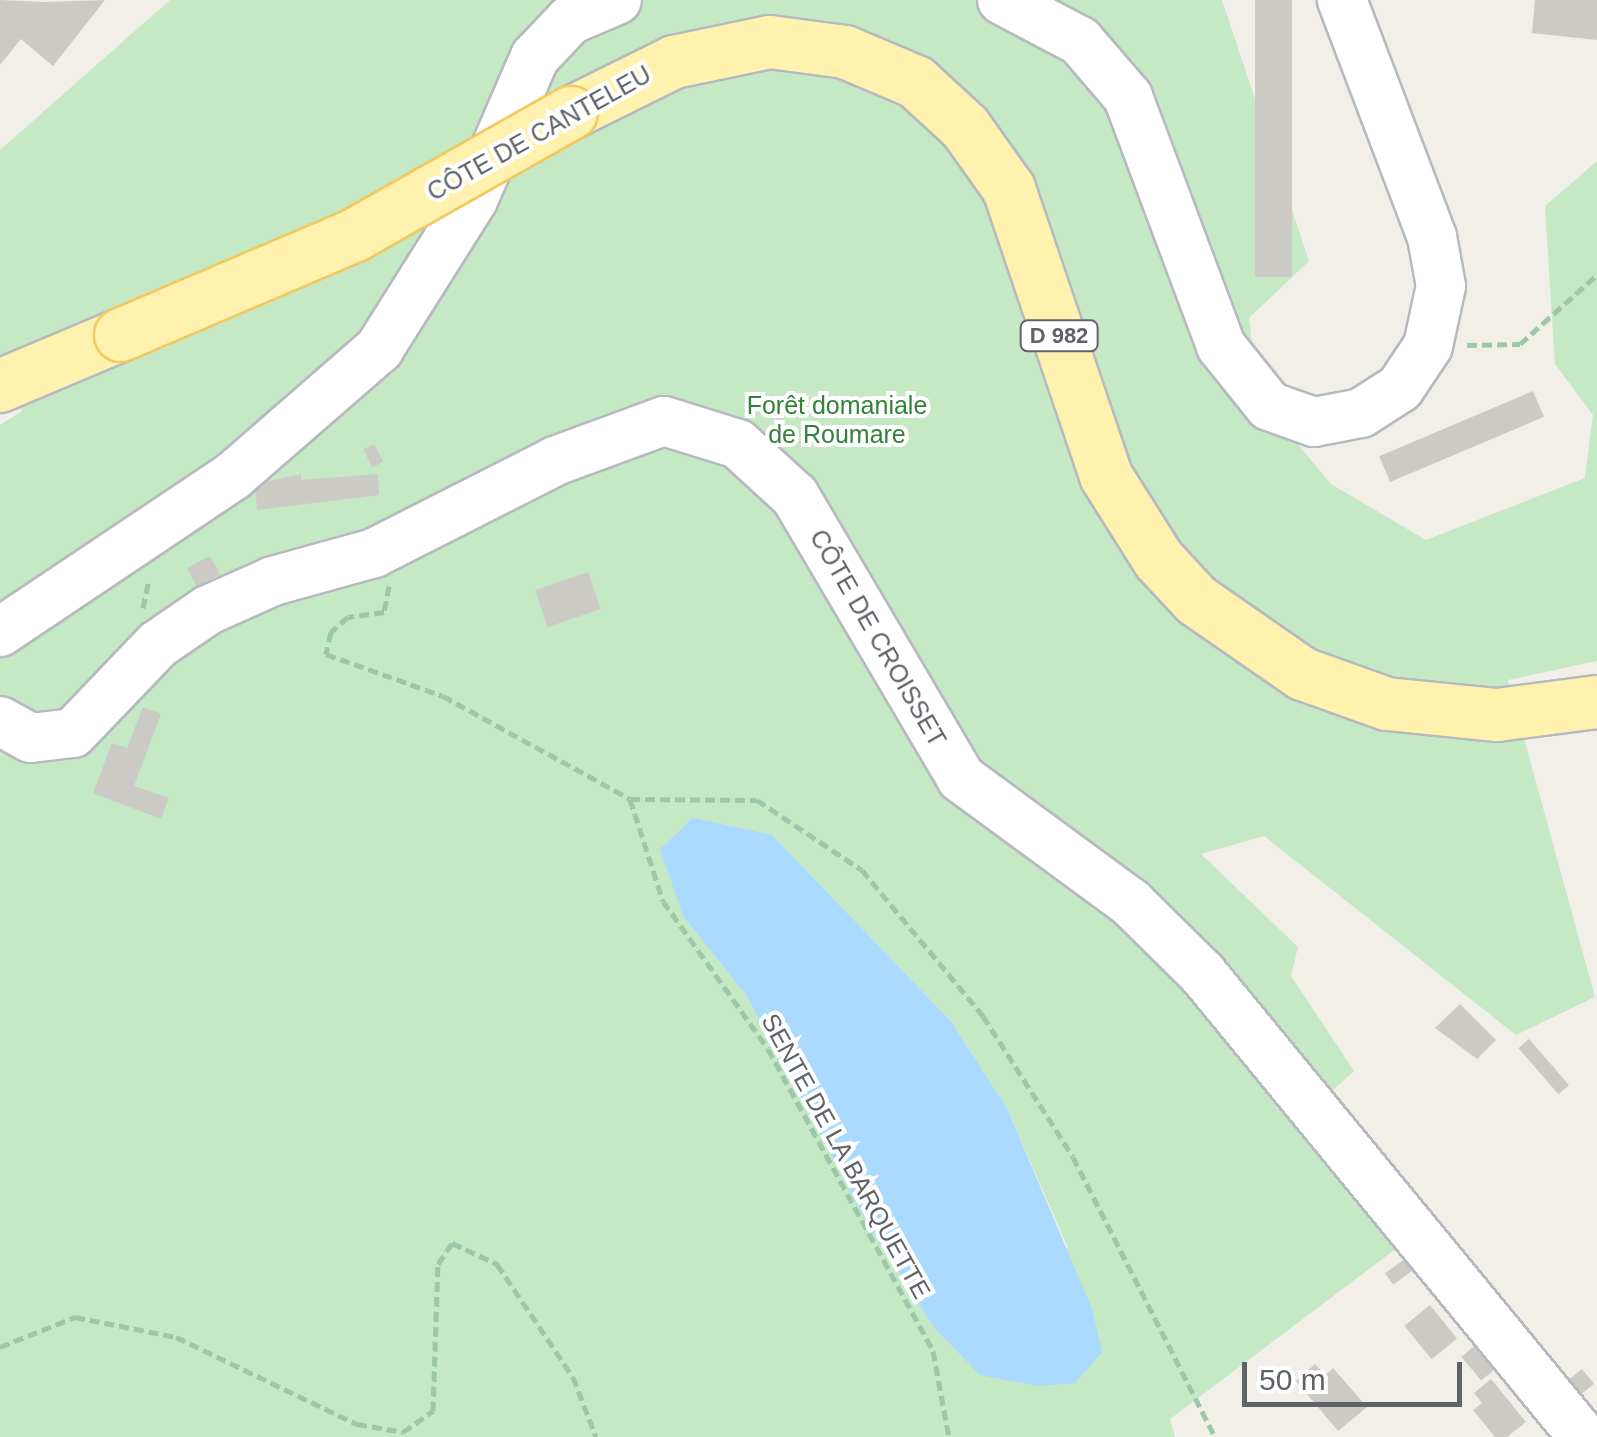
<!DOCTYPE html>
<meta charset="utf-8">
<style>
body{margin:0}
#map{position:relative;width:1597px;height:1437px;overflow:hidden;background:#f1efe8;font-family:Arial,sans-serif}
div>[style]{position:absolute}
[style*='--x']{left:calc(var(--x)*1px);top:calc(var(--y)*1px);width:calc(var(--w)*1px);rotate:calc(var(--a)*1deg)}
.green>*{inset:0;background:#c5e8c5}
.water>*{inset:0;background:#aadaff}
.building>*{inset:0;background:#cccac5;transform-origin:0 0}
.path>*{height:5px;margin-top:-2.5px;transform-origin:0;background:repeating-linear-gradient(90deg,#9cc7a9 0 10px,transparent 0 15px)}
.roads{filter:drop-shadow(2px 0 #b6babf) drop-shadow(-2px 0 #b6babf) drop-shadow(0 2px #b6babf) drop-shadow(0 -2px #b6babf)}
.secondary>*{height:48px;margin:-24px;padding:0 24px;transform-origin:24px;border-radius:24px;background:#fff}
.primary>*{height:52px;margin:-26px;padding:0 26px;transform-origin:26px;border-radius:26px;background:#fff2af}
.bridges{filter:drop-shadow(2px 0 #f2c960) drop-shadow(-2px 0 #f2c960) drop-shadow(0 2px #f2c960) drop-shadow(0 -2px #f2c960)}
.primary-bridge>*{height:52px;margin:-26px;padding:0 26px;transform-origin:26px;border-radius:26px;background:#fff2af}
span{translate:-50% -50%;white-space:nowrap;text-align:center;line-height:1.15;-webkit-text-stroke:8px #fff;paint-order:stroke}
.shield-label span{padding:2px 8px;background:#fff;border:2px solid;border-radius:8px;-webkit-text-stroke-width:0}
.shield-label{font-size:22px;color:#5f6368;font-weight:700}
.street-label{font-size:25px;color:#5f6368}
.park-label{font-size:25px;color:#348238}
.scale{position:absolute;left:1242px;top:1362px;width:220px;height:45px;box-sizing:border-box;border:5px solid #5f6368;border-top:0;padding-left:12px;font-size:30px;line-height:35px;white-space:nowrap;color:#5f6368;-webkit-text-stroke:8px #fff;paint-order:stroke}
</style>
<div id="map">
<div class="green">
<div style="clip-path:polygon(evenodd,170px 0,1222px 0,1309px 261px,1249px 318px,1258px 396px,1331px 484px,1426px 540px,1585px 478px,1593px 415px,1555px 364px,1545px 206px,1597px 161px,1597px 661px,1508px 680px,1595px 997px,1516px 1035px,1264px 836px,1201px 854px,1298px 947px,1291px 976px,1354px 1071px,1312px 1109px,1397px 1248px,1170px 1419px,1175px 1437px,0 1437px,0 425px,22px 411px,0 358px,0 150px,170px 0,772px 835px,950px 1020px,1007px 1108px,1068px 1248px,980px 1374px,935px 1329px,872px 1232px,746px 995px,683px 916px,772px 835px)"></div>
</div>
<div class="water">
<div style="clip-path:polygon(693px 818px,772px 835px,950px 1020px,1007px 1108px,1092px 1309px,1102px 1352px,1075px 1383px,1038px 1386px,980px 1375px,935px 1329px,872px 1232px,746px 995px,683px 916px,660px 849px)"></div>
</div>
<div class="building">
<div style="clip-path:polygon(0 0,45px 2px,105px 0,53px 66px,21px 39px,0 65px)"></div>
<div style="left:1255px;top:0;width:37px;height:277px"></div>
<div style="clip-path:polygon(1535px 0,1597px 0,1597px 40px,1532px 33px)"></div>
<div style="left:1533px;top:391px;width:28px;height:167px;rotate:67deg"></div>
<div style="left:374px;top:444px;width:20px;height:12px;rotate:63deg"></div>
<div style="clip-path:polygon(301px 474px,301px 480px,378px 474px,379px 495px,257px 510px,255px 484px)"></div>
<div style="left:210px;top:556px;width:21px;height:26px;rotate:62deg"></div>
<div style="left:588px;top:572px;width:39px;height:56px;rotate:71deg"></div>
<div style="clip-path:polygon(143px 707px,161px 714px,134px 786px,169px 798px,161px 819px,93px 793px,112px 743px,127px 748px)"></div>
<div style="clip-path:polygon(1460px 1004px,1496px 1040px,1477px 1059px,1435px 1028px)"></div>
<div style="left:1529px;top:1039px;width:61px;height:14px;rotate:49deg"></div>
<div style="left:1406px;top:1258px;width:14px;height:26px;rotate:54deg"></div>
<div style="left:1430px;top:1305px;width:43px;height:33px;rotate:51deg"></div>
<div style="left:1479px;top:1342px;width:31px;height:23px;rotate:50deg"></div>
<div style="clip-path:polygon(1315px 1364px,1325px 1375px,1333px 1368px,1367px 1407px,1338px 1431px,1296px 1381px)"></div>
<div style="left:1582px;top:1369px;width:19px;height:29px;rotate:51deg"></div>
<div style="clip-path:polygon(1491px 1379px,1526px 1422px,1507px 1437px,1495px 1437px,1473px 1410px,1482px 1403px,1474px 1393px)"></div>
</div>
<div class="path">
<div style="--x:1467;--y:345;--w:53;--a:-1.1"></div>
<div style="--x:1520;--y:344;--w:103;--a:-41.9"></div>
<div style="--x:389;--y:586;--w:26;--a:101"></div>
<div style="--x:384;--y:612;--w:36;--a:172"></div>
<div style="--x:348;--y:617;--w:23;--a:139"></div>
<div style="--x:331;--y:632;--w:23;--a:103"></div>
<div style="--x:326;--y:654;--w:124;--a:19.7"></div>
<div style="--x:443;--y:696;--w:213;--a:28.8"></div>
<div style="--x:630;--y:799;--w:127;--a:0.5"></div>
<div style="--x:757;--y:800;--w:126;--a:33.7"></div>
<div style="--x:862;--y:870;--w:190;--a:50.3"></div>
<div style="--x:983;--y:1016;--w:167;--a:57.4"></div>
<div style="--x:1073;--y:1157;--w:314;--a:63.1"></div>
<div style="--x:143;--y:608;--w:29;--a:-78"></div>
<div style="--x:630;--y:799;--w:107;--a:72.1"></div>
<div style="--x:663;--y:901;--w:181;--a:54.6"></div>
<div style="--x:768;--y:1049;--w:344;--a:61.3"></div>
<div style="--x:933;--y:1351;--w:87;--a:79.5"></div>
<div style="--x:0;--y:1347;--w:81;--a:-21.8"></div>
<div style="--x:75;--y:1317;--w:103;--a:11.2"></div>
<div style="--x:176;--y:1337;--w:201;--a:25.7"></div>
<div style="--x:357;--y:1424;--w:47;--a:9.9"></div>
<div style="--x:403;--y:1432;--w:37;--a:-35"></div>
<div style="--x:433;--y:1411;--w:147;--a:-88.1"></div>
<div style="--x:438;--y:1264;--w:25;--a:-56"></div>
<div style="--x:452;--y:1243;--w:50;--a:25"></div>
<div style="--x:497;--y:1264;--w:136;--a:56.1"></div>
<div style="--x:573;--y:1377;--w:64;--a:69"></div>
</div>
<div class="roads">
<div class="secondary">
<div style="--x:1002;--y:0;--w:88;--a:27.7"></div>
<div style="--x:1080;--y:41;--w:74;--a:49.4"></div>
<div style="--x:1128;--y:97;--w:266;--a:69.5"></div>
<div style="--x:1221;--y:346;--w:77;--a:51.3"></div>
<div style="--x:1269;--y:406;--w:48;--a:19.6"></div>
<div style="--x:1314;--y:422;--w:48;--a:-10.8"></div>
<div style="--x:1361;--y:413;--w:46;--a:-32.7"></div>
<div style="--x:1400;--y:388;--w:50;--a:-56.3"></div>
<div style="--x:1428;--y:346;--w:61;--a:-77.8"></div>
<div style="--x:1441;--y:286;--w:50;--a:-100.4"></div>
<div style="--x:1432;--y:237;--w:254;--a:-110.8"></div>
<div style="--x:0;--y:632;--w:280;--a:-33.8"></div>
<div style="--x:233;--y:476;--w:194;--a:-41"></div>
<div style="--x:379;--y:349;--w:176;--a:-57.8"></div>
<div style="--x:473;--y:200;--w:156;--a:-66.6"></div>
<div style="--x:535;--y:57;--w:51;--a:-46.6"></div>
<div style="--x:570;--y:20;--w:51;--a:-23.1"></div>
<div style="--x:0;--y:721;--w:35;--a:29"></div>
<div style="--x:31;--y:738;--w:42;--a:-6.8"></div>
<div style="--x:73;--y:733;--w:122;--a:-46.3"></div>
<div style="--x:157;--y:645;--w:62;--a:-34.5"></div>
<div style="--x:208;--y:610;--w:71;--a:-24"></div>
<div style="--x:273;--y:581;--w:105;--a:-15.5"></div>
<div style="--x:374;--y:553;--w:203;--a:-26.9"></div>
<div style="--x:555;--y:461;--w:116;--a:-20.2"></div>
<div style="--x:664;--y:421;--w:77;--a:17.3"></div>
<div style="--x:738;--y:444;--w:77;--a:42.4"></div>
<div style="--x:795;--y:496;--w:327;--a:59.5"></div>
<div style="--x:961;--y:778;--w:211;--a:36.3"></div>
<div style="--x:1131;--y:903;--w:100;--a:44.6"></div>
<div style="--x:1202;--y:973;--w:600;--a:50.61"></div>
</div>
<div class="primary">
<div style="--x:571;--y:113;--w:115;--a:-26.3"></div>
<div style="--x:674;--y:62;--w:98;--a:-11.8"></div>
<div style="--x:770;--y:42;--w:76;--a:7.6"></div>
<div style="--x:845;--y:52;--w:77;--a:22.9"></div>
<div style="--x:916;--y:82;--w:67;--a:42.6"></div>
<div style="--x:965;--y:127;--w:76;--a:54.6"></div>
<div style="--x:1009;--y:189;--w:303;--a:71.3"></div>
<div style="--x:1106;--y:476;--w:99;--a:57.8"></div>
<div style="--x:1159;--y:560;--w:54;--a:47.2"></div>
<div style="--x:1196;--y:600;--w:130;--a:34.7"></div>
<div style="--x:1303;--y:674;--w:89;--a:19.7"></div>
<div style="--x:1387;--y:704;--w:111;--a:5.7"></div>
<div style="--x:1497;--y:715;--w:101;--a:-7.4"></div>
<div style="--x:0;--y:386;--w:131;--a:-22.9"></div>
</div>
</div>
<div class="bridges">
<div class="primary-bridge">
<div style="--x:121;--y:335;--w:254;--a:-23.1"></div>
<div style="--x:355;--y:235;--w:248;--a:-29.5"></div>
</div>
</div>
<div class="shield-label">
<span style="left:1059px;top:336px">D 982</span>
</div>
<div class="street-label">
<span style="left:539px;top:133px;rotate:-29deg">CÔTE DE CANTELEU</span>
<span style="left:878px;top:638px;rotate:60deg">CÔTE DE CROISSET</span>
<span style="left:846px;top:1156px;rotate:61deg">SENTE DE LA BARQUETTE</span>
</div>
<div class="park-label">
<span style="left:837px;top:420px">Forêt domaniale<br>de Roumare</span>
</div>
<div class="scale">50 m</div>
</div>
